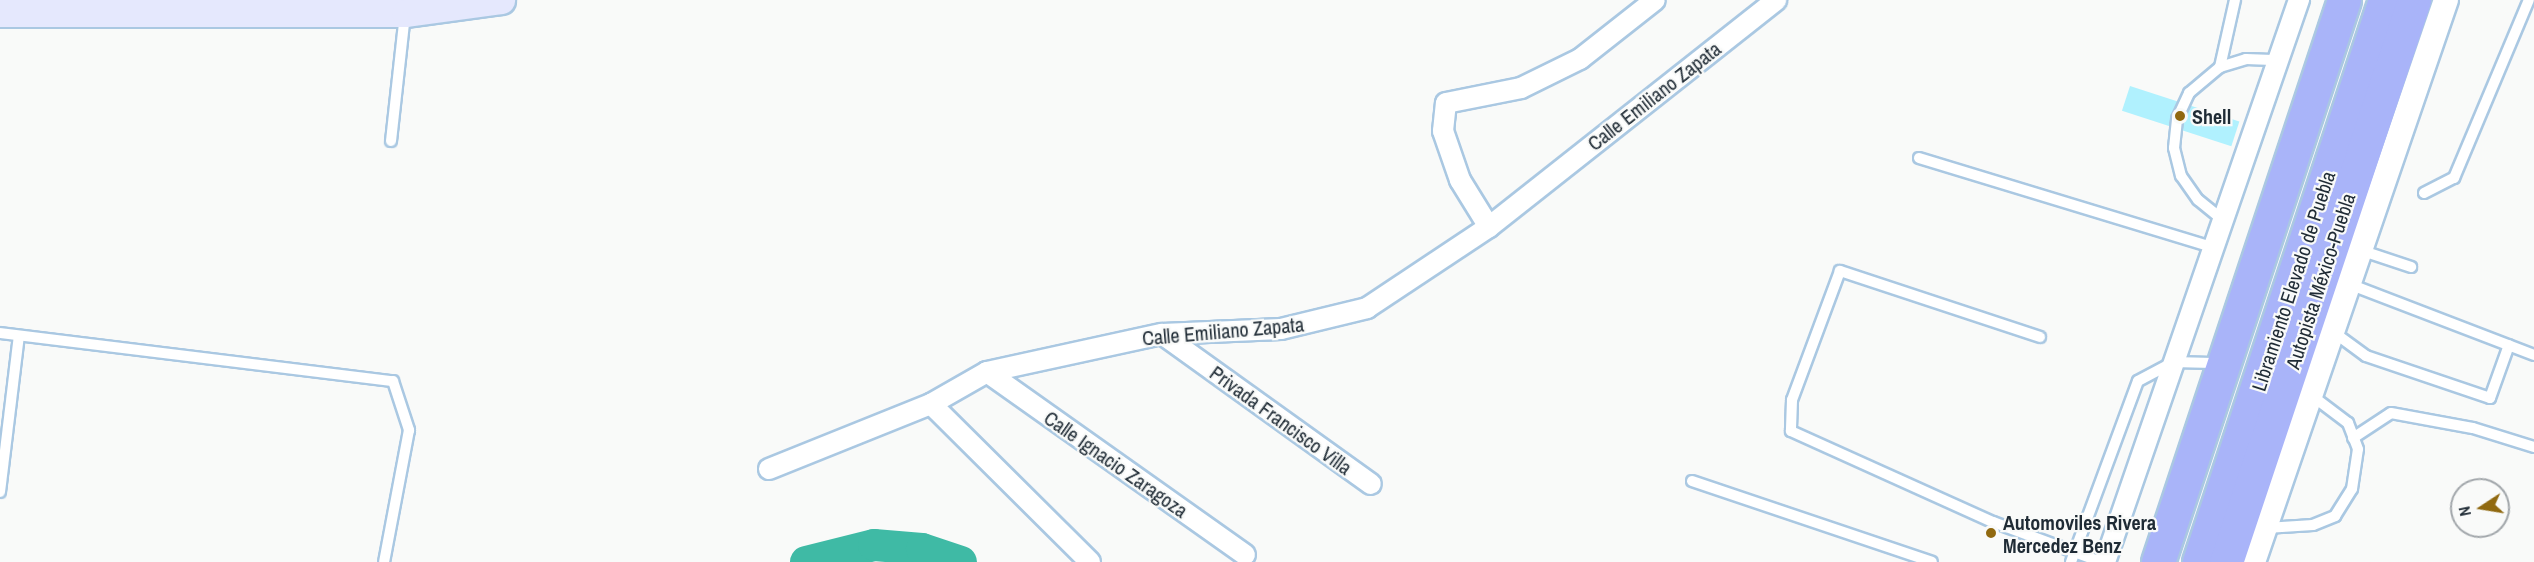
<!DOCTYPE html>
<meta charset="utf-8">
<style>
body{margin:0}
#map{position:relative;width:2534px;height:562px;overflow:hidden;background:#f9faf9;font-family:"Archivo Narrow",sans-serif}
div>[style]{position:absolute}
[style*='--x']{left:calc(var(--x)*1px);top:calc(var(--y)*1px);width:calc(var(--w)*1px);rotate:calc(var(--a)*1deg)}
.river>*{height:32px;margin:-16px;padding:0 16px;transform-origin:16px;border-radius:16px;background:#3fbaa5}
.building>*{inset:0;background:#b0f1fe;transform-origin:0 0}
.roads{filter:drop-shadow(2px 0 #aac8e2) drop-shadow(-2px 0 #aac8e2) drop-shadow(0 2px #aac8e2) drop-shadow(0 -2px #aac8e2)}
.service>*{height:10px;margin:-5px;padding:0 5px;transform-origin:5px;border-radius:5px;background:#fff}
.minor>*{height:20px;margin:-10px;padding:0 10px;transform-origin:10px;border-radius:10px;background:#fff}
.tertiary>*{height:24px;margin:-12px;padding:0 12px;transform-origin:12px;border-radius:12px;background:#fff}
.secondary>*{height:27px;margin:-13.5px;padding:0 13.5px;transform-origin:13.5px;border-radius:13.5px;background:#e5e8fd}
.motorway>*{height:33px;margin:-16.5px;padding:0 16.5px;transform-origin:16.5px;border-radius:16.5px;background:#a9b4f9}
.dots>*{width:16px;height:16px;translate:-50% -50%;box-sizing:border-box;border:3px solid #f9faf9;border-radius:50%}
span{translate:-50% -50%;white-space:nowrap;text-align:center;line-height:1.15;-webkit-text-stroke:4.5px #f9faf9;paint-order:stroke}
.street-label{font-size:20px;color:#1f2b35}
.poi-label{font-size:20px;color:#1f2b35;font-weight:700}
.left{translate:0 -50%;text-align:left}
.north{position:absolute;left:2450px;top:478px;width:60px;height:60px;box-sizing:border-box;background:#f9faf9;border:2px solid #a2a7ab;border-radius:50%;rotate:258deg;font-size:16px;font-weight:700;line-height:24px;text-align:center;color:#1f2b35}
.north::after{content:'';display:block;margin:auto;width:21px;height:27px;background:#906910;clip-path:polygon(50% 0,100% 100%,50% 72%,0 100%)}
</style>
<div id="map">
<div class="river">
<div style="--x:806;--y:562;--w:70;--a:-14"></div>
<div style="--x:874;--y:545;--w:48;--a:4.8"></div>
<div style="--x:922;--y:549;--w:41;--a:18.4"></div>
</div>
<div class="building">
<div style="left:2130px;top:86px;width:115px;height:26px;rotate:18deg"></div>
</div>
<div class="roads">
<div class="service">
<div style="--x:2220;--y:67;--w:69;--a:-77.4"></div>
<div style="--x:391;--y:141;--w:128;--a:-83.7"></div>
<div style="--x:1919;--y:158;--w:306;--a:16.9"></div>
<div style="--x:2424;--y:193;--w:34;--a:-27"></div>
<div style="--x:2454;--y:178;--w:193;--a:-67.2"></div>
<div style="--x:2223;--y:220;--w:32;--a:-141"></div>
<div style="--x:2198;--y:200;--w:29;--a:-125"></div>
<div style="--x:2181;--y:176;--w:29;--a:-104"></div>
<div style="--x:2174;--y:148;--w:29;--a:-84"></div>
<div style="--x:2177;--y:119;--w:29;--a:-65"></div>
<div style="--x:2189;--y:93;--w:40;--a:-40"></div>
<div style="--x:2220;--y:67;--w:27;--a:-17"></div>
<div style="--x:2246;--y:59;--w:33;--a:2"></div>
<div style="--x:2360;--y:250;--w:54;--a:18.4"></div>
<div style="--x:2349;--y:284;--w:198;--a:21"></div>
<div style="--x:2332;--y:331;--w:42;--a:36.3"></div>
<div style="--x:2366;--y:356;--w:131;--a:18.7"></div>
<div style="--x:2490;--y:398;--w:56;--a:-70.3"></div>
<div style="--x:0;--y:333;--w:396;--a:7"></div>
<div style="--x:393;--y:381;--w:52;--a:71.9"></div>
<div style="--x:409;--y:430;--w:134;--a:100.7"></div>
<div style="--x:2040;--y:337;--w:211;--a:-161.7"></div>
<div style="--x:1840;--y:271;--w:138;--a:110.4"></div>
<div style="--x:1792;--y:400;--w:31;--a:92"></div>
<div style="--x:1791;--y:431;--w:222;--a:24.3"></div>
<div style="--x:1993;--y:522;--w:115;--a:20.3"></div>
<div style="--x:2353;--y:438;--w:45;--a:-33.3"></div>
<div style="--x:2391;--y:413;--w:83;--a:10.4"></div>
<div style="--x:2473;--y:428;--w:64;--a:17.3"></div>
<div style="--x:1692;--y:481;--w:253;--a:18.6"></div>
<div style="--x:0;--y:492;--w:157;--a:-83.1"></div>
<div style="--x:2266;--y:528;--w:47;--a:-3.7"></div>
<div style="--x:2313;--y:525;--w:24;--a:-22"></div>
<div style="--x:2335;--y:516;--w:32;--a:-58"></div>
<div style="--x:2352;--y:489;--w:40;--a:-81.5"></div>
<div style="--x:2358;--y:449;--w:28;--a:-111"></div>
<div style="--x:2348;--y:423;--w:46;--a:-142.9"></div>
<div style="--x:2071;--y:562;--w:193;--a:-69.7"></div>
<div style="--x:2138;--y:381;--w:40;--a:-28"></div>
<div style="--x:2173;--y:362;--w:40;--a:1.4"></div>
</div>
<div class="minor">
<div style="--x:1489;--y:227;--w:55;--a:-121.7"></div>
<div style="--x:1460;--y:180;--w:52;--a:-109.1"></div>
<div style="--x:1443;--y:131;--w:28;--a:-84"></div>
<div style="--x:1446;--y:103;--w:76;--a:-11.3"></div>
<div style="--x:1521;--y:88;--w:66;--a:-26.2"></div>
<div style="--x:1580;--y:59;--w:95;--a:-38.2"></div>
<div style="--x:1162;--y:334;--w:257;--a:35.7"></div>
<div style="--x:987;--y:372;--w:316;--a:35.3"></div>
<div style="--x:931;--y:404;--w:224;--a:44.8"></div>
<div style="--x:769;--y:469;--w:175;--a:-21.9"></div>
<div style="--x:931;--y:404;--w:64;--a:-29.7"></div>
<div style="--x:987;--y:372;--w:179;--a:-12.3"></div>
<div style="--x:1162;--y:334;--w:119;--a:-2.4"></div>
<div style="--x:1281;--y:329;--w:89;--a:-13.7"></div>
<div style="--x:1367;--y:308;--w:146;--a:-33.6"></div>
<div style="--x:1489;--y:227;--w:366;--a:-38.3"></div>
<div style="--x:2105;--y:562;--w:595;--a:-70.96"></div>
</div>
<div class="tertiary">
<div style="--x:2253;--y:562;--w:594;--a:-71.05"></div>
</div>
<div class="secondary">
<div style="--x:0;--y:13;--w:405;--a:0"></div>
<div style="--x:405;--y:13;--w:97;--a:-7.7"></div>
</div>
<div class="motorway">
<div style="--x:2158;--y:562;--w:592;--a:-71.69"></div>
<div style="--x:2199;--y:562;--w:592;--a:-71.69"></div>
<div style="--x:2226;--y:562;--w:593;--a:-71.5"></div>
</div>
</div>
<div class="dots">
<div style="left:2180px;top:116px;background:#906910"></div>
<div style="left:1991px;top:533px;background:#906910"></div>
</div>
<div class="street-label">
<span style="left:1654px;top:96px;rotate:-38deg">Calle Emiliano Zapata</span>
<span style="left:2293px;top:281px;rotate:-72deg">Libramiento Elevado de Puebla</span>
<span style="left:2320px;top:281px;rotate:-72deg">Autopista México-Puebla</span>
<span style="left:1223px;top:331px;rotate:-5deg">Calle Emiliano Zapata</span>
<span style="left:1281px;top:420px;rotate:36deg">Privada Francisco Villa</span>
<span style="left:1116px;top:464px;rotate:35deg">Calle Ignacio Zaragoza</span>
</div>
<div class="poi-label">
<span class="left" style="left:2192px;top:116px">Shell</span>
<span class="left" style="left:2003px;top:534px">Automoviles Rivera<br>Mercedez Benz</span>
</div>
<div class="north">N</div>
</div>
